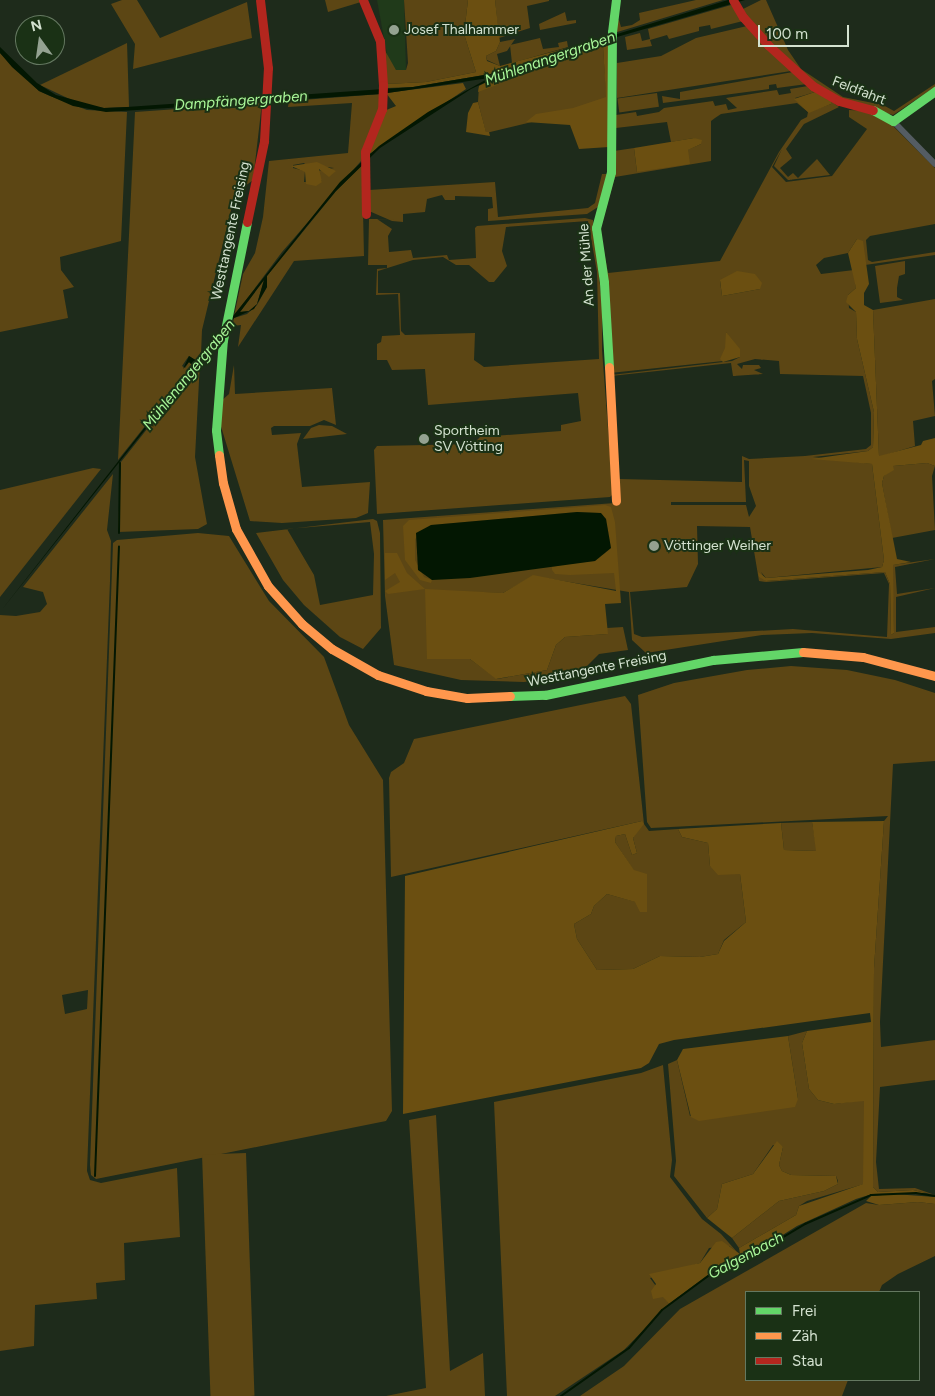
<!DOCTYPE html>
<meta charset="utf-8">
<style>
body{margin:0}
#map{position:relative;width:935px;height:1396px;overflow:hidden;background:#1e2b1b;font-family:Figtree,sans-serif}
div>[style]{position:absolute}
[style*='--x']{left:calc(var(--x)*1px);top:calc(var(--y)*1px);width:calc(var(--w)*1px);rotate:calc(var(--a)*1deg)}
.built>*{inset:0;background:#203a1a}
.green>*{inset:0;background:#5c4614;transform-origin:0 0}
.forest>*{inset:0;background:#6b4f11}
.water>*{inset:0;background:#031702}
.stream>*{height:2px;margin:-1px;padding:0 1px;transform-origin:1px;border-radius:1px;background:#031702}
.street>*{height:6px;margin:-3px;padding:0 3px;transform-origin:3px;border-radius:3px;background:#545c62}
.fast>*{height:9px;margin:-4.5px;padding:0 4.5px;transform-origin:4.5px;border-radius:4.5px;background:#63d668}
.slow>*{height:9px;margin:-4.5px;padding:0 4.5px;transform-origin:4.5px;border-radius:4.5px;background:#ff974d}
.jam>*{height:9px;margin:-4.5px;padding:0 4.5px;transform-origin:4.5px;border-radius:4.5px;background:#b3261e}
.dots>*{width:14px;height:14px;translate:-50% -50%;box-sizing:border-box;border:2px solid #1a3115;border-radius:50%}
span{translate:-50% -50%;white-space:nowrap;text-align:center;line-height:1.15;-webkit-text-stroke:4px #1a3115;paint-order:stroke}
.poi-label{font-size:14px;color:#d4e2d0}
.left{translate:0 -50%;text-align:left}
.street-label{font-size:14px;color:#d4e2d0}
.water-label{font-size:15px;color:#aaf799;font-style:italic}
.legend{position:absolute;left:745px;top:1291px;width:175px;height:90px;box-sizing:border-box;background:#1a3115;border:1px solid #647860;margin:0;padding:6px 9px;list-style:none;font-size:15px;color:#d4e2d0}
.legend li{display:flex;align-items:center;gap:10px;height:25px}
.legend b{width:25px;border:1px solid #647860}
.north{position:absolute;left:15px;top:15px;width:50px;height:50px;box-sizing:border-box;background:#1a3115;border:1px solid #647860;border-radius:50%;rotate:346deg;font-size:14px;font-weight:700;line-height:20px;text-align:center;color:#d4e2d0}
.north::after{content:'';display:block;margin:auto;width:18px;height:22px;background:#94a291;clip-path:polygon(50% 0,100% 100%,50% 72%,0 100%)}
.scale{position:absolute;left:758px;top:25px;width:91px;height:22px;box-sizing:border-box;border:2px solid #d4e2d0;border-top:0;padding-left:6px;font-size:15px;line-height:18px;white-space:nowrap;color:#d4e2d0;-webkit-text-stroke:4px #1a3115;paint-order:stroke}
</style>
<div id="map">
<div class="built">
<div style="clip-path:polygon(377px 0,404px 0,406px 70px,396px 70px,388px 60px)"></div>
</div>
<div class="green">
<div style="clip-path:polygon(122px 0,137px 0,160px 38px,247px 2px,252px 38px,133px 69px,135px 44px,111px 4px)"></div>
<div style="clip-path:polygon(325px 0,361px 0,361px 2px,328px 12px)"></div>
<div style="clip-path:polygon(404px 0,468px 0,464px 34px,476px 72px,426px 82px,386px 84px,383px 47px,396px 70px,406px 70px,408px 63px)"></div>
<div style="clip-path:polygon(495px 0,549px 0,549px 1px,527px 6px,530px 28px,499px 38px)"></div>
<div style="clip-path:polygon(696px 0,723px 0,614px 33px,614px 21px,619px 20px,621px 27px,632px 25px,640px 20px,639px 13px)"></div>
<div style="clip-path:polygon(761px 0,766px 0,788px 50px,801px 69px,843px 97px,883px 105px,894px 111px,935px 84px,935px 87px,893px 115px,848px 102px,811px 81px,749px 21px,743px 9px)"></div>
<div style="clip-path:polygon(731px 5px,743px 21px,711px 29px,710px 25px,699px 27px,699px 31px,669px 39px,667px 35px,650px 40px,652px 46px,627px 50px,625px 37px,640px 33px,642px 41px,650px 39px,648px 29px)"></div>
<div style="clip-path:polygon(565px 12px,567px 21px,576px 20px,576px 23px,540px 30px,539px 24px)"></div>
<div style="clip-path:polygon(747px 26px,791px 71px,617px 98px,617px 63px,661px 56px,696px 38px)"></div>
<div style="clip-path:polygon(540px 38px,543px 49px,559px 47px,558px 43px,567px 41px,568px 47px,512px 63px,510px 45px)"></div>
<div style="clip-path:polygon(515px 39px,507px 51px,497px 54px,500px 66px,487px 60px,486px 56px,496px 51px,500px 42px)"></div>
<div style="clip-path:polygon(127px 43px,129px 107px,104px 108px,80px 104px,40px 85px)"></div>
<div style="clip-path:polygon(603px 46px,607px 104px,486px 133px,478px 102px,479px 86px,501px 75px)"></div>
<div style="clip-path:polygon(0 53px,39px 91px,50px 96px,87px 110px,127px 112px,121px 241px,60px 257px,61px 270px,74px 287px,63px 290px,68px 318px,0 332px)"></div>
<div style="clip-path:polygon(793px 72px,807px 84px,777px 88px,776px 84px,769px 85px,769px 89px,663px 103px,662px 96px,680px 99px,680px 92px)"></div>
<div style="clip-path:polygon(evenodd,808px 86px,815px 92px,795px 98px,809px 112px,831px 104px,831px 101px,839px 107px,804px 124px,786px 149px,792px 158px,780px 168px,788px 177px,793px 173px,798px 178px,817px 159px,830px 175px,788px 180px,774px 166px,782px 149px,772px 167px,786px 182px,832px 176px,867px 129px,849px 117px,849px 110px,870px 111px,888px 121px,935px 168px,935px 224px,870px 236px,866px 240px,868px 260px,872px 262px,935px 252px,935px 255px,865px 265px,862px 244px,857px 239px,848px 253px,824px 258px,816px 265px,821px 274px,854px 270px,856px 288px,848px 295px,849px 308px,856px 312px,857px 339px,874px 412px,873px 447px,868px 451px,813px 457px,872px 464px,884px 560px,882px 567px,766px 578px,761px 572px,766px 581px,885px 572px,890px 584px,891px 635px,894px 633px,892px 565px,935px 559px,895px 567px,897px 594px,935px 588px,896px 597px,896px 632px,935px 627px,935px 633px,891px 639px,812px 633px,762px 635px,646px 653px,632px 640px,629px 592px,533px 576px,503px 593px,451px 592px,470px 659px,497px 679px,547px 670px,556px 645px,565px 637px,607px 634px,607px 628px,623px 627px,628px 650px,599px 654px,580px 673px,524px 682px,461px 680px,394px 665px,385px 596px,383px 520px,615px 503px,611px 375px,732px 361px,740px 357px,726px 332px,727px 358px,723px 361px,610px 373px,599px 230px,614px 151px,634px 148px,637px 172px,701px 144px,694px 138px,671px 142px,667px 122px,616px 128px,616px 115px,636px 112px,637px 116px,659px 112px,664px 108px,713px 101px,715px 106px,726px 104px,728px 110px,737px 108px,726px 98px,777px 90px,779px 95px,791px 93px,790px 89px,808px 86px,797px 103px,808px 112px,807px 117px,801px 120px,779px 152px,720px 261px,608px 273px,600px 230px,615px 177px,711px 161px,711px 121px,715px 118px,721px 114px,797px 103px,808px 86px,720px 281px,760px 289px,722px 296px,720px 281px,808px 86px,755px 359px,779px 361px,780px 374px,863px 376px,871px 413px,871px 445px,866px 449px,805px 456px,749px 459px,742px 456px,742px 482px,619px 479px,611px 376px,731px 363px,733px 376px,763px 374px,754px 370px,761px 368px,759px 365px,743px 365px,742px 369px,737px 364px,755px 359px,808px 86px,744px 460px,749px 461px,749px 486px,756px 506px,749px 517px,746px 505px,671px 505px,671px 502px,746px 502px,744px 460px,808px 86px,697px 526px,750px 527px,759px 581px,766px 582px,884px 573px,889px 584px,887px 637px,793px 629px,642px 637px,634px 634px,630px 592px,687px 587px,698px 564px,697px 526px)"></div>
<div style="left:657px;top:93px;width:14px;height:40px;rotate:82deg"></div>
<div style="clip-path:polygon(evenodd,381px 94px,381px 103px,361px 161px,282px 252px,234px 316px,243px 274px,255px 253px,263px 217px,269px 161px,348px 153px,352px 103px,288px 107px,289px 101px,381px 94px,304px 163px,305px 164px,334px 168px,317px 171px,322px 182px,304px 182px,305px 171px,293px 168px,293px 165px,304px 163px)"></div>
<div style="clip-path:polygon(262px 103px,253px 180px,244px 187px,232px 206px,202px 330px,201px 354px,197px 361px,189px 356px,186px 360px,182px 366px,185px 368px,189px 362px,193px 366px,118px 460px,135px 112px)"></div>
<div style="clip-path:polygon(362px 165px,364px 256px,294px 261px,238px 347px,241px 325px,232px 326px,234px 318px,247px 314px,257px 305px,267px 287px,267px 276px,336px 191px)"></div>
<div style="clip-path:polygon(602px 174px,609px 174px,598px 207px,587px 214px,488px 221px,488px 209px,493px 208px,492px 197px,455px 196px,455px 200px,445px 200px,442px 195px,427px 199px,425px 212px,403px 214px,403px 222px,392px 221px,369px 211px,369px 190px,495px 182px,498px 217px,588px 208px,595px 203px)"></div>
<div style="clip-path:polygon(evenodd,369px 219px,377px 219px,392px 229px,388px 236px,389px 252px,411px 250px,413px 258px,447px 255px,449px 260px,476px 258px,475px 228px,477px 226px,585px 218px,593px 220px,602px 304px,602px 350px,613px 494px,610px 497px,377px 514px,374px 450px,377px 446px,473px 444px,480px 437px,561px 431px,561px 425px,581px 421px,578px 393px,428px 405px,425px 369px,392px 370px,387px 360px,377px 360px,377px 344px,381px 342px,382px 336px,400px 335px,398px 294px,376px 295px,377px 269px,387px 268px,387px 265px,368px 265px,369px 219px,588px 221px,597px 272px,599px 359px,484px 367px,474px 360px,475px 333px,405px 335px,401px 331px,400px 293px,378px 293px,378px 271px,413px 260px,443px 257px,456px 265px,469px 265px,489px 282px,494px 282px,507px 266px,502px 251px,506px 227px,588px 221px)"></div>
<div style="clip-path:polygon(905px 261px,905px 274px,899px 276px,897px 288px,897px 297px,903px 300px,880px 303px,875px 266px)"></div>
<div style="clip-path:polygon(264px 280px,257px 304px,249px 311px,240px 312px)"></div>
<div style="clip-path:polygon(935px 299px,935px 379px,932px 381px,935px 416px,913px 421px,915px 446px,879px 457px,873px 310px)"></div>
<div style="clip-path:polygon(200px 362px,195px 457px,207px 524px,198px 529px,118px 532px,121px 462px)"></div>
<div style="clip-path:polygon(234px 365px,235px 394px,332px 388px,336px 425px,324px 420px,310px 426px,274px 426px,271px 428px,272px 435px,301px 433px,297px 444px,302px 487px,370px 482px,368px 513px,356px 518px,282px 523px,250px 521px,219px 420px,220px 402px,229px 394px)"></div>
<div style="clip-path:polygon(319px 425px,332px 426px,347px 434px,303px 439px,311px 428px)"></div>
<div style="clip-path:polygon(927px 463px,935px 466px,932px 476px,935px 530px,892px 538px,882px 483px,884px 476px,893px 466px)"></div>
<div style="clip-path:polygon(93px 468px,101px 469px,0 597px,0 490px)"></div>
<div style="clip-path:polygon(evenodd,113px 474px,107px 530px,111px 541px,110px 581px,87px 1171px,90px 1180px,101px 1183px,177px 1168px,180px 1237px,124px 1243px,125px 1280px,96px 1283px,97px 1299px,35px 1305px,34px 1346px,0 1351px,0 615px,16px 616px,40px 612px,47px 604px,43px 592px,23px 587px,113px 474px,88px 990px,87px 1009px,65px 1014px,62px 995px,88px 990px)"></div>
<div style="clip-path:polygon(evenodd,373px 519px,377px 521px,380px 533px,381px 628px,363px 649px,340px 637px,304px 605px,283px 580px,256px 533px,373px 519px,370px 522px,374px 554px,373px 595px,320px 605px,314px 575px,287px 529px,370px 522px)"></div>
<div style="clip-path:polygon(198px 533px,229px 536px,269px 601px,324px 657px,349px 725px,383px 780px,392px 1111px,386px 1121px,96px 1179px,91px 1175px,90px 1165px,113px 543px,117px 540px)"></div>
<div style="clip-path:polygon(791px 666px,847px 670px,895px 680px,935px 693px,935px 761px,893px 764px,880px 1022px,881px 1047px,935px 1040px,935px 1080px,880px 1087px,876px 1162px,879px 1189px,915px 1188px,935px 1195px,913px 1190px,878px 1192px,873px 1187px,874px 968px,884px 821px,888px 816px,651px 828px,647px 822px,638px 695px,674px 683px,747px 670px)"></div>
<div style="clip-path:polygon(625px 696px,631px 704px,644px 824px,649px 831px,678px 829px,682px 837px,708px 843px,710px 866px,740px 874px,746px 922px,724px 940px,718px 954px,700px 957px,660px 956px,633px 969px,597px 970px,577px 939px,574px 924px,591px 914px,594px 906px,607px 894px,636px 902px,634px 871px,615px 842px,616px 836px,625px 834px,632px 855px,637px 853px,633px 838px,642px 821px,391px 877px,389px 778px,391px 772px,404px 763px,414px 739px)"></div>
<div style="clip-path:polygon(812px 822px,817px 851px,784px 850px,781px 823px)"></div>
<div style="clip-path:polygon(807px 1031px,802px 1043px,809px 1089px,818px 1100px,834px 1104px,864px 1100px,864px 1184px,807px 1201px,799px 1206px,796px 1215px,739px 1248px,732px 1238px,779px 1201px,824px 1191px,838px 1184px,838px 1181px,836px 1176px,791px 1175px,782px 1171px,779px 1165px,783px 1147px,773px 1145px,753px 1174px,722px 1184px,717px 1209px,707px 1218px,674px 1176px,676px 1161px,668px 1064px,677px 1060px,690px 1116px,798px 1099px,788px 1036px)"></div>
<div style="clip-path:polygon(663px 1065px,672px 1160px,670px 1177px,702px 1219px,721px 1234px,737px 1252px,729px 1246px,709px 1248px,700px 1263px,650px 1278px,669px 1304px,624px 1350px,555px 1396px,507px 1396px,494px 1102px,641px 1073px)"></div>
<div style="clip-path:polygon(436px 1115px,450px 1371px,483px 1353px,485px 1396px,386px 1396px,426px 1388px,409px 1120px)"></div>
<div style="left:246px;top:1153px;width:243px;height:44px;rotate:88deg"></div>
<div style="clip-path:polygon(918px 1202px,935px 1204px,935px 1256px,898px 1274px,882px 1285px,879px 1292px,746px 1292px,746px 1380px,848px 1380px,842px 1396px,580px 1396px,624px 1366px,680px 1309px,866px 1203px,879px 1205px)"></div>
</div>
<div class="forest">
<div style="clip-path:polygon(468px 0,495px 0,500px 42px,496px 51px,486px 56px,487px 61px,500px 66px,608px 37px,502px 72px,413px 87px,387px 88px,386px 84px,426px 82px,476px 72px,464px 34px)"></div>
<div style="clip-path:polygon(609px 40px,609px 147px,579px 149px,570px 125px,526px 122px,536px 114px,573px 108px,606px 97px,603px 46px,503px 78px,497px 85px,478px 92px,479px 86px,501px 75px)"></div>
<div style="clip-path:polygon(463px 83px,466px 89px,368px 155px,384px 111px,396px 106px,386px 93px)"></div>
<div style="clip-path:polygon(815px 92px,831px 101px,831px 104px,809px 113px,794px 99px)"></div>
<div style="clip-path:polygon(478px 102px,486px 132px,489px 132px,490px 136px,466px 132px,468px 113px,473px 103px)"></div>
<div style="clip-path:polygon(694px 138px,702px 140px,701px 144px,688px 150px,690px 164px,637px 172px,634px 148px)"></div>
<div style="clip-path:polygon(317px 162px,336px 171px,329px 177px,319px 169px,322px 182px,316px 186px,306px 184px,305px 172px,291px 166px)"></div>
<div style="clip-path:polygon(857px 239px,863px 241px,869px 284px,864px 293px,864px 305px,873px 310px,879px 456px,921px 445px,923px 441px,935px 438px,935px 466px,927px 463px,893px 466px,894px 470px,884px 476px,882px 483px,897px 559px,911px 562px,893px 565px,894px 633px,891px 635px,890px 584px,885px 572px,766px 581px,759px 577px,758px 572px,766px 578px,868px 570px,882px 567px,884px 560px,872px 464px,811px 459px,868px 451px,873px 447px,874px 412px,857px 339px,856px 312px,846px 302px,848px 295px,856px 288px,848px 253px)"></div>
<div style="clip-path:polygon(737px 271px,755px 274px,762px 283px,760px 289px,722px 296px,720px 280px)"></div>
<div style="clip-path:polygon(726px 332px,740px 349px,740px 357px,723px 362px,720px 359px,725px 348px)"></div>
<div style="clip-path:polygon(605px 505px,611px 507px,615px 522px,621px 603px,605px 604px,608px 634px,565px 637px,556px 645px,547px 670px,496px 679px,470px 659px,427px 659px,425px 589px,388px 594px,385px 591px,400px 582px,395px 573px,385px 580px,385px 553px,397px 553px,407px 573px,425px 589px,503px 593px,533px 575px,616px 591px,614px 573px,570px 575px,555px 574px,552px 570px,552px 567px,566px 564px,595px 561px,611px 548px,606px 519px,600px 513px,577px 512px,431px 525px,415px 539px,415px 560px,424px 577px,432px 580px,431px 583px,420px 580px,405px 560px,403px 526px,409px 520px)"></div>
<div style="clip-path:polygon(642px 821px,644px 824px,633px 838px,637px 853px,632px 855px,625px 834px,616px 836px,615px 842px,634px 870px,647px 874px,647px 912px,640px 912px,635px 902px,607px 894px,594px 906px,591px 914px,574px 924px,577px 939px,597px 970px,633px 969px,660px 956px,700px 957px,718px 954px,724px 941px,746px 922px,740px 874px,718px 875px,710px 866px,708px 843px,682px 837px,678px 829px,781px 823px,784px 850px,816px 851px,812px 822px,884px 821px,874px 968px,873px 1187px,878px 1192px,913px 1190px,926px 1193px,872px 1194px,856px 1199px,797px 1226px,749px 1256px,720px 1266px,669px 1304px,663px 1297px,653px 1299px,651px 1291px,656px 1284px,649px 1274px,700px 1263px,716px 1242px,722px 1241px,740px 1254px,739px 1248px,796px 1215px,799px 1206px,863px 1184px,864px 1101px,834px 1104px,818px 1100px,809px 1089px,802px 1043px,807px 1031px,871px 1022px,870px 1013px,674px 1040px,659px 1044px,649px 1063px,641px 1068px,403px 1114px,405px 876px)"></div>
<div style="clip-path:polygon(788px 1036px,798px 1099px,795px 1107px,699px 1121px,691px 1117px,677px 1060px,683px 1049px)"></div>
<div style="clip-path:polygon(777px 1141px,783px 1147px,779px 1165px,782px 1171px,791px 1175px,836px 1176px,838px 1184px,824px 1191px,779px 1201px,732px 1238px,707px 1218px,717px 1209px,722px 1184px,753px 1174px)"></div>
<div style="clip-path:polygon(894px 1194px,935px 1197px,935px 1204px,918px 1202px,879px 1205px,866px 1201px,871px 1196px)"></div>
</div>
<div class="water">
<div style="clip-path:polygon(evenodd,728px 0,745px 0,565px 52px,501px 75px,471px 89px,380px 148px,336px 191px,307px 226px,267px 276px,267px 287px,254px 309px,234px 318px,0 612px,193px 366px,189px 362px,183px 369px,189px 356px,197px 361px,340px 182px,379px 146px,428px 112px,489px 78px,381px 94px,106px 112px,73px 106px,39px 91px,12px 67px,0 53px,0 47px,37px 83px,56px 95px,104px 108px,127px 107px,413px 87px,502px 72px,565px 50px,728px 0,264px 280px,257px 304px,249px 311px,240px 312px,264px 280px)"></div>
<div style="clip-path:polygon(577px 512px,601px 513px,606px 519px,611px 548px,595px 561px,470px 578px,432px 580px,418px 570px,416px 533px,431px 525px)"></div>
</div>
<div class="stream">
<div style="--x:119;--y:533;--w:70;--a:-89.2"></div>
<div style="--x:95;--y:1176;--w:630;--a:-87.82"></div>
<div style="--x:561;--y:1396;--w:83;--a:-35.2"></div>
<div style="--x:629;--y:1348;--w:50;--a:-49"></div>
<div style="--x:662;--y:1310;--w:71;--a:-36.4"></div>
<div style="--x:719;--y:1268;--w:29;--a:-18"></div>
<div style="--x:747;--y:1259;--w:68;--a:-31.1"></div>
<div style="--x:805;--y:1224;--w:72;--a:-23.7"></div>
<div style="--x:871;--y:1195;--w:45;--a:-2.5"></div>
<div style="--x:916;--y:1193;--w:19;--a:9"></div>
</div>
<div class="street">
<div style="--x:893;--y:121;--w:60;--a:45.7"></div>
</div>
<div class="fast">
<div style="--x:873;--y:110;--w:23;--a:29"></div>
<div style="--x:893;--y:121;--w:52;--a:-35.5"></div>
<div style="--x:609;--y:367;--w:85;--a:-93.4"></div>
<div style="--x:604;--y:282;--w:55;--a:-98.4"></div>
<div style="--x:596;--y:228;--w:58;--a:-75"></div>
<div style="--x:611;--y:172;--w:140;--a:-89.6"></div>
<div style="--x:612;--y:32;--w:32;--a:-83"></div>
<div style="--x:219;--y:455;--w:25;--a:-97"></div>
<div style="--x:216;--y:430;--w:90;--a:-85.6"></div>
<div style="--x:223;--y:340;--w:120;--a:-78.5"></div>
<div style="--x:510;--y:696;--w:35;--a:-2"></div>
<div style="--x:545;--y:695;--w:172;--a:-11.8"></div>
<div style="--x:713;--y:660;--w:90;--a:-5.1"></div>
</div>
<div class="slow">
<div style="--x:609;--y:367;--w:134;--a:87"></div>
<div style="--x:219;--y:455;--w:28;--a:82"></div>
<div style="--x:223;--y:483;--w:48;--a:74.2"></div>
<div style="--x:236;--y:529;--w:65;--a:60.7"></div>
<div style="--x:268;--y:586;--w:51;--a:48.2"></div>
<div style="--x:302;--y:624;--w:39;--a:40"></div>
<div style="--x:332;--y:649;--w:53;--a:29.5"></div>
<div style="--x:378;--y:675;--w:51;--a:18.4"></div>
<div style="--x:426;--y:691;--w:42;--a:9.7"></div>
<div style="--x:467;--y:698;--w:43;--a:-2.7"></div>
<div style="--x:803;--y:652;--w:60;--a:4.8"></div>
<div style="--x:863;--y:657;--w:74;--a:14.8"></div>
</div>
<div class="jam">
<div style="--x:363;--y:0;--w:44;--a:67.5"></div>
<div style="--x:380;--y:41;--w:44;--a:86.1"></div>
<div style="--x:383;--y:85;--w:24;--a:92"></div>
<div style="--x:382;--y:109;--w:46;--a:111.6"></div>
<div style="--x:365;--y:152;--w:62;--a:89.1"></div>
<div style="--x:733;--y:0;--w:20;--a:60"></div>
<div style="--x:743;--y:17;--w:38;--a:48"></div>
<div style="--x:768;--y:45;--w:61;--a:42.3"></div>
<div style="--x:813;--y:86;--w:30;--a:30"></div>
<div style="--x:839;--y:101;--w:35;--a:15"></div>
<div style="--x:247;--y:222;--w:83;--a:-78.1"></div>
<div style="--x:264;--y:141;--w:73;--a:-86.9"></div>
<div style="--x:268;--y:68;--w:68;--a:-96.7"></div>
</div>
<div class="dots">
<div style="left:394px;top:30px;background:#94a291"></div>
<div style="left:424px;top:439px;background:#94a291"></div>
<div style="left:654px;top:546px;background:#94a291"></div>
</div>
<div class="poi-label">
<span class="left" style="left:404px;top:30px">Josef Thalhammer</span>
<span class="left" style="left:434px;top:439px">Sportheim<br>SV Vötting</span>
<span class="left" style="left:664px;top:546px">Vöttinger Weiher</span>
</div>
<div class="street-label">
<span style="left:859px;top:91px;rotate:21deg">Feldfahrt</span>
<span style="left:231px;top:231px;rotate:-78deg">Westtangente Freising</span>
<span style="left:587px;top:265px;rotate:-94deg">An der Mühle</span>
<span style="left:597px;top:669px;rotate:-11deg">Westtangente Freising</span>
</div>
<div class="water-label">
<span style="left:550px;top:59px;rotate:-19deg">Mühlenangergraben</span>
<span style="left:241px;top:101px;rotate:-4deg">Dampfängergraben</span>
<span style="left:189px;top:375px;rotate:-51deg">Mühlenangergraben</span>
<span style="left:746px;top:1256px;rotate:-28deg">Galgenbach</span>
</div>
<ul class="legend">
<li><b style="height:6px;background:#63d668"></b>Frei</li>
<li><b style="height:6px;background:#ff974d"></b>Zäh</li>
<li><b style="height:6px;background:#b3261e"></b>Stau</li>
</ul>
<div class="north">N</div>
<div class="scale">100 m</div>
</div>
